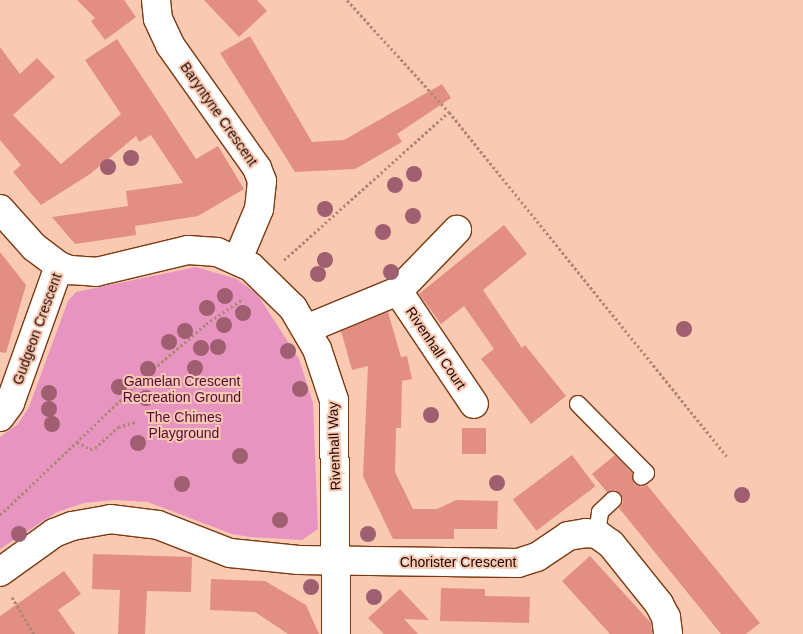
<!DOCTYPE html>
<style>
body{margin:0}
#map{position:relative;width:803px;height:634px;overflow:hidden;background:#f9c9b2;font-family:Helvetica,sans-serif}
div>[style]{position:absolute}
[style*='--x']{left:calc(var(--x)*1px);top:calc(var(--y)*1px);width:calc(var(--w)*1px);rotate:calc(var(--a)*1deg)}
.green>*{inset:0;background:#e795c0}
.building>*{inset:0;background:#e38e83;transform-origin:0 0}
.path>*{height:3px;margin-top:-1.5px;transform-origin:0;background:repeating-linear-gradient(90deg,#b18877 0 2.5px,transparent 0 5px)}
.roads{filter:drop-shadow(1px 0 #7c3911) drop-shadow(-1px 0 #7c3911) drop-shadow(0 1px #7c3911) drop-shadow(0 -1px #7c3911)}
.lane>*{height:16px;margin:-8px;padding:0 8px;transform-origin:8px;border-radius:8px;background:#fff}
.street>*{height:28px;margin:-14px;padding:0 14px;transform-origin:14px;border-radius:14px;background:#fff}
.trees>*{width:16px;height:16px;margin:-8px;border-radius:50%;background:#9f5f70}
span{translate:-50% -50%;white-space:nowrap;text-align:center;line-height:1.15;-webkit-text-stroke:4px #f9c9b2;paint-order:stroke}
.street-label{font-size:14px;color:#1f0500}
.park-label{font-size:14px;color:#55083a}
</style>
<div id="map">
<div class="green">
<div style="clip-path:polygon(196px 267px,237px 279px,257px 294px,299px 359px,313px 403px,318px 529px,302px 540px,250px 537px,232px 534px,148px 502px,115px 500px,84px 503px,57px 512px,0 549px,0 437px,18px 424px,29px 407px,68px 301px,76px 292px)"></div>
</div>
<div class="building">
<div style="clip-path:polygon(77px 0,124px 0,136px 17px,105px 40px,91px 21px,95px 18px)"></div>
<div style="clip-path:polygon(204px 0,257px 0,267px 11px,239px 37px)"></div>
<div style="clip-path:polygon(250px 36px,312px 142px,344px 140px,442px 84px,451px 98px,397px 134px,402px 142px,355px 169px,295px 172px,220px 53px)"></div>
<div style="clip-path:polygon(117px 39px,196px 159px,218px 146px,244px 189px,198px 216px,135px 226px,136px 235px,75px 244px,52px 217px,128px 206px,126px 191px,183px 183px,151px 135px,139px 142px,136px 136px,90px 174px,41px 205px,13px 172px,21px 165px,0 140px,0 47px,20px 74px,37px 58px,55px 77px,13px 115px,61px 164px,121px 114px,85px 60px)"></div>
<div style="clip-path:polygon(504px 225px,527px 254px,483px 290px,522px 348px,525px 345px,566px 396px,531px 424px,481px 359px,494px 349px,464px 306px,441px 324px,419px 294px)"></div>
<div style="clip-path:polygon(0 252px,26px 285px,6px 353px,0 352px)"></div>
<div style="clip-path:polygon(388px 312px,401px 357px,407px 356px,412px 379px,402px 381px,401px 428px,396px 428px,395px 472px,413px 509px,437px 509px,456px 500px,498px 501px,497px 529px,454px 529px,454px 539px,393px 539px,363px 476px,368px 366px,352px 370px,341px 331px)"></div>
<div style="left:462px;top:428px;width:24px;height:26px"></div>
<div style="left:572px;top:455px;width:39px;height:74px;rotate:53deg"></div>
<div style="clip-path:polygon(615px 455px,632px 473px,634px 484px,642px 487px,647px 485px,760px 623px,746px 634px,721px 634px,619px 508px,623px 502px,621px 494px,615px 490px,607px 492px,592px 474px)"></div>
<div style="clip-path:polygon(93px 554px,192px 557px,191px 592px,147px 591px,145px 634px,118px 634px,120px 590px,92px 589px)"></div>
<div style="clip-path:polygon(590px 556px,651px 623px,652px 634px,610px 634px,562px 581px)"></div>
<div style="clip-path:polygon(64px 571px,81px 594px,58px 610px,75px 634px,0 634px,0 616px)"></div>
<div style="clip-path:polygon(211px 579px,265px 581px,306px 605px,319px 634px,288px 634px,255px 612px,210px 610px)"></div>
<div style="clip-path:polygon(441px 588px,485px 589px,485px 596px,530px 597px,529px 623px,440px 621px)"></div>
<div style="clip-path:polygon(400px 589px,429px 620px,404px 619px,418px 634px,384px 634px,368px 618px)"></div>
</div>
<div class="path">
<div style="--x:347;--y:0;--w:151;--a:47.7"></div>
<div style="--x:449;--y:112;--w:442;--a:51.1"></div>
<div style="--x:284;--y:260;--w:222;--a:-41.9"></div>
<div style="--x:77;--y:442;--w:15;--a:28"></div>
<div style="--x:90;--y:449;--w:5;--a:-11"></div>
<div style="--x:95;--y:448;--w:31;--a:-42"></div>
<div style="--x:118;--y:427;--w:18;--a:-16"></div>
<div style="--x:0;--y:515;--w:207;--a:-43.6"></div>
<div style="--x:150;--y:372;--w:74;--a:-40.6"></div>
<div style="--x:206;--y:324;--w:45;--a:-34"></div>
<div style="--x:12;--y:597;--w:43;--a:59.3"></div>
</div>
<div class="roads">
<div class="lane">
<div style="--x:578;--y:404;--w:97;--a:45.4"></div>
<div style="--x:646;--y:473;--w:6;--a:141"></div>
<div style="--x:597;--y:534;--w:22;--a:-82"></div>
<div style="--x:600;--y:512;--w:18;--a:-43"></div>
</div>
<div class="street">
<div style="--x:156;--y:0;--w:19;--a:84"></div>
<div style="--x:158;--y:19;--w:29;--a:65"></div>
<div style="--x:170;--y:45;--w:151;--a:54.7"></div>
<div style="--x:257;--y:168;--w:14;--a:69"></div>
<div style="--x:262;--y:181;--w:28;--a:96"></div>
<div style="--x:259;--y:209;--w:54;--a:112.8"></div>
<div style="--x:0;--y:209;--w:51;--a:48.2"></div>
<div style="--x:34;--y:247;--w:31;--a:37"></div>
<div style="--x:59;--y:266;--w:12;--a:20"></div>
<div style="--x:70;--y:270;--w:26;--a:4"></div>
<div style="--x:96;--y:272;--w:95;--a:-13.4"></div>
<div style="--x:188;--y:250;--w:29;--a:4"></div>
<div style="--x:217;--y:252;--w:37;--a:24"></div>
<div style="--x:251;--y:267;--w:59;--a:44.3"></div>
<div style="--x:293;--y:308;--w:48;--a:59.7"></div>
<div style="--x:317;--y:349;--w:54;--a:71.6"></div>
<div style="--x:334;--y:400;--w:234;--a:89.5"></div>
<div style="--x:398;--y:291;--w:85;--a:-46"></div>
<div style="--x:306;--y:329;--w:100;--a:-22.4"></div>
<div style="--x:398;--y:291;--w:136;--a:56.1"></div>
<div style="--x:0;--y:417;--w:17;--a:-54"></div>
<div style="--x:10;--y:403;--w:145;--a:-70.3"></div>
<div style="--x:0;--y:572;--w:67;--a:-35.8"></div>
<div style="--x:54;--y:533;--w:19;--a:-21"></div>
<div style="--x:72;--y:526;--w:39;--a:-10"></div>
<div style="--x:110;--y:519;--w:48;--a:7.1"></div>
<div style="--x:158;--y:525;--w:77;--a:21.3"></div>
<div style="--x:230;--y:553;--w:69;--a:5.8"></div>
<div style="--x:299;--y:560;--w:219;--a:0.8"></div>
<div style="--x:518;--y:563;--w:20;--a:-18"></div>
<div style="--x:537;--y:557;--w:37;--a:-34"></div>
<div style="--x:568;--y:536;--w:18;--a:-9"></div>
<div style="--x:586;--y:533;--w:11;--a:5"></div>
<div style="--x:597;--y:534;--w:17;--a:36"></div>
<div style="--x:611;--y:544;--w:77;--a:51.3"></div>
<div style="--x:659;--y:604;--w:15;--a:62"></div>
<div style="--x:666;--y:617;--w:17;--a:83"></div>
</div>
</div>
<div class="trees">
<div style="left:131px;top:158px"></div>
<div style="left:108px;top:167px"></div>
<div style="left:414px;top:174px"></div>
<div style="left:395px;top:185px"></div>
<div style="left:325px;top:209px"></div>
<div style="left:413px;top:216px"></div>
<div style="left:383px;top:232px"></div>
<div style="left:325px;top:260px"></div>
<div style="left:391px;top:272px"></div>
<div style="left:318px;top:274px"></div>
<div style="left:225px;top:296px"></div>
<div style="left:207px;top:308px"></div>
<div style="left:243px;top:313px"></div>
<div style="left:224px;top:325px"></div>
<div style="left:684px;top:329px"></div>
<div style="left:185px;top:331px"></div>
<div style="left:169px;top:342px"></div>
<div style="left:218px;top:347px"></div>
<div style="left:201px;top:348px"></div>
<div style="left:288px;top:351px"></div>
<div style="left:195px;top:368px"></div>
<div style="left:148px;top:369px"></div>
<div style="left:119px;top:387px"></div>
<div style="left:300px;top:389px"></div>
<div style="left:49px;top:393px"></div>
<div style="left:146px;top:398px"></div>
<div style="left:49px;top:409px"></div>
<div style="left:431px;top:415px"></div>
<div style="left:52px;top:424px"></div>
<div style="left:138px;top:443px"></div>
<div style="left:240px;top:456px"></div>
<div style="left:497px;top:483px"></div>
<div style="left:182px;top:484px"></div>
<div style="left:742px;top:495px"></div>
<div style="left:280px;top:520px"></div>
<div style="left:19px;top:534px"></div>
<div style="left:368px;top:534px"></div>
<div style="left:311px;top:587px"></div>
<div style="left:374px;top:597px"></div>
</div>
<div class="street-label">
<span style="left:219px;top:114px;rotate:55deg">Baryntyne Crescent</span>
<span style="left:37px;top:329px;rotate:-70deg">Gudgeon Crescent</span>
<span style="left:436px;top:348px;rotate:56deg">Rivenhall Court</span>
<span style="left:334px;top:446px;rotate:-92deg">Rivenhall Way</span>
<span style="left:458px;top:562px">Chorister Crescent</span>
</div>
<div class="park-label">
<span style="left:182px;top:389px">Gamelan Crescent<br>Recreation Ground</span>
<span style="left:184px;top:425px">The Chimes<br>Playground</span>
</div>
</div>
